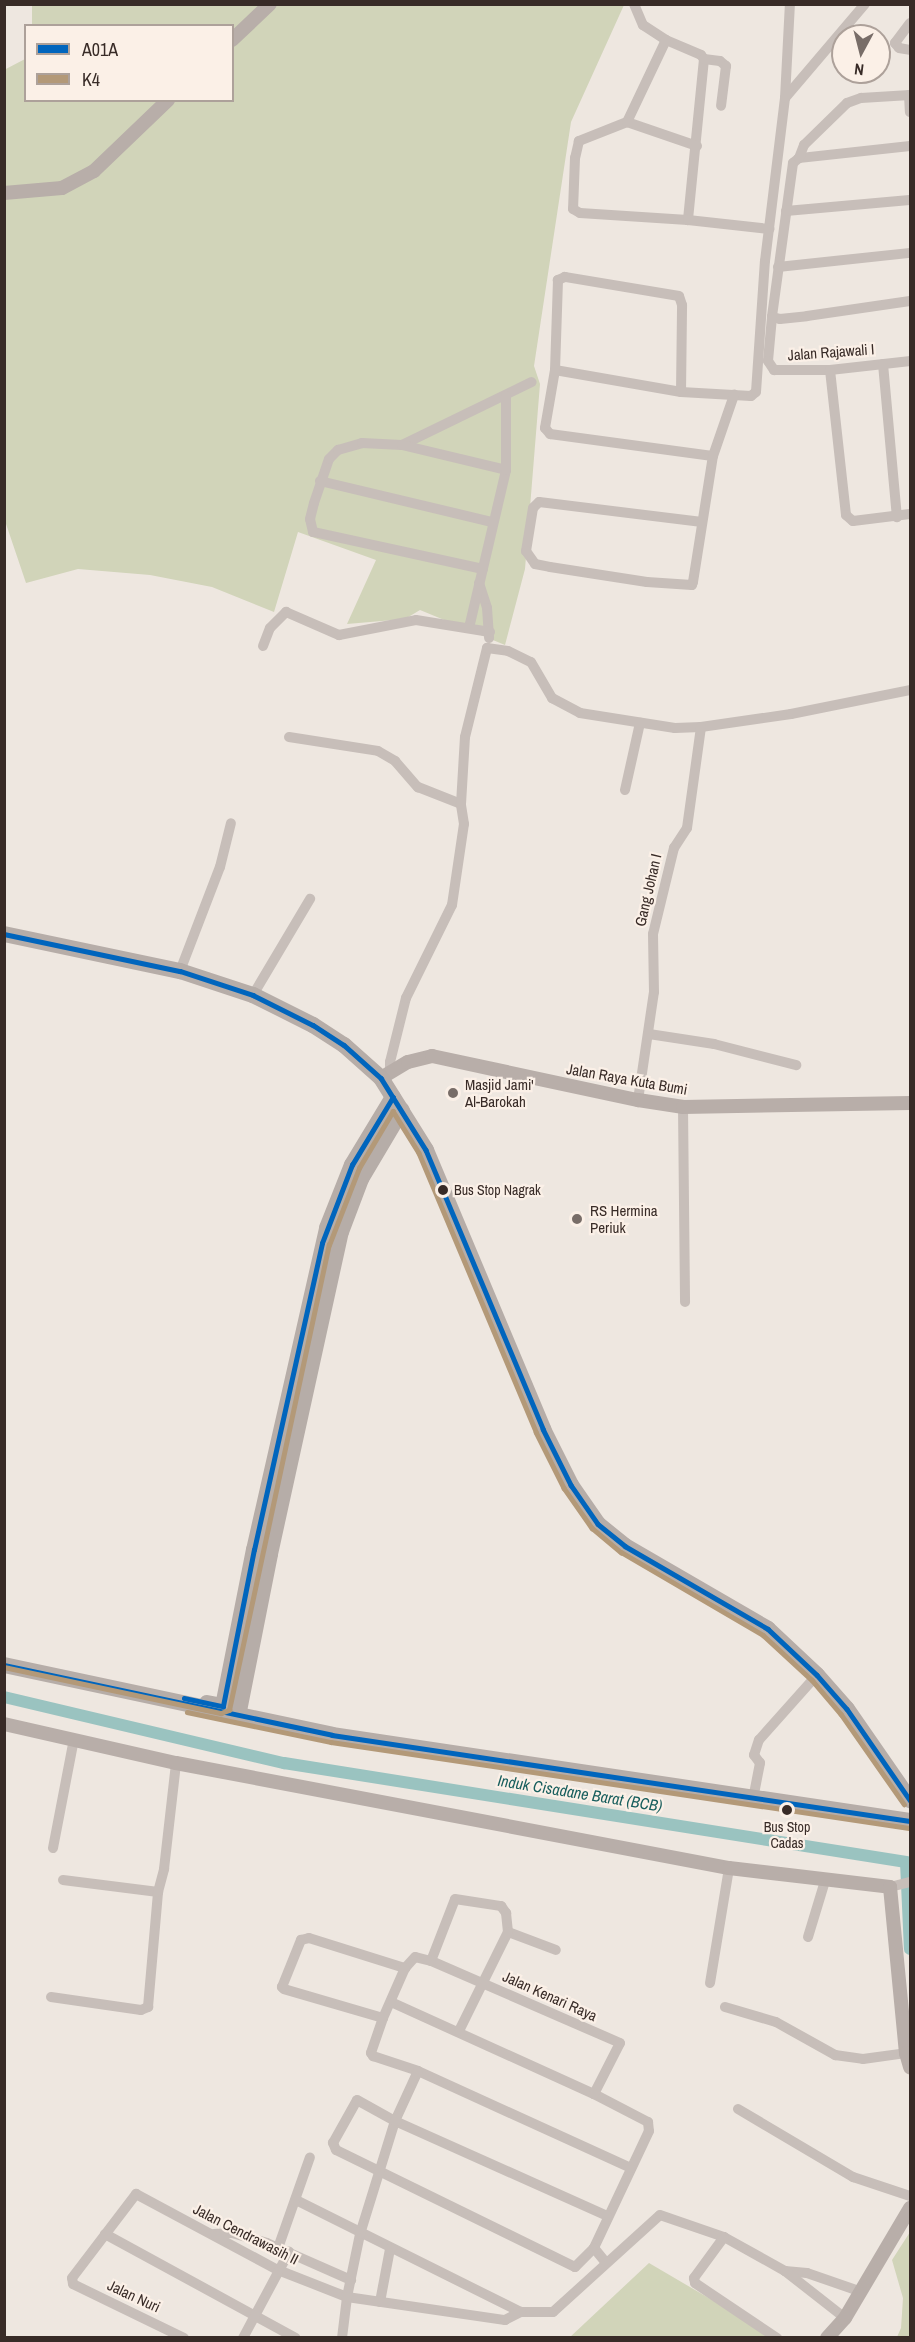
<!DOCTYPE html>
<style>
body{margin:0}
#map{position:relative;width:915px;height:2342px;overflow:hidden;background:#eee7e0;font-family:"Archivo Narrow",sans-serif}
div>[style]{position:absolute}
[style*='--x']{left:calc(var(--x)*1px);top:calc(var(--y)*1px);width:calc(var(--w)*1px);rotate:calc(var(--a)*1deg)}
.green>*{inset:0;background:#d1d4b9}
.canal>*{height:12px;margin:-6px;padding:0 6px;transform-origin:6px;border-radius:6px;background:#9ac3c0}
.street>*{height:10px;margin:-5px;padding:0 5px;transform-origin:5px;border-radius:5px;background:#c7beb9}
.secondary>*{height:14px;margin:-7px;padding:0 7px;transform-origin:7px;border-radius:7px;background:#b8aea9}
.primary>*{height:16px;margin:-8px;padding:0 8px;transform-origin:8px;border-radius:8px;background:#b6ada8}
.bus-1>*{height:4.5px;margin:-2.25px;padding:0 2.25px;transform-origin:2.25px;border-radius:2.25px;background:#0065bd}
.bus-2>*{height:4.5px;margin:-2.25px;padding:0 2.25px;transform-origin:2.25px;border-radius:2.25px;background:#b39978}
.dots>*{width:16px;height:16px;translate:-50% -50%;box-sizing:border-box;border:3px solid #fbf0e7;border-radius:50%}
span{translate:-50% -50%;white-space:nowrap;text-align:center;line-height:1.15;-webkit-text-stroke:4.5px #fbf0e7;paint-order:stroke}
.bus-label{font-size:14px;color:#382b27}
.left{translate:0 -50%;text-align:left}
.street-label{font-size:15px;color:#382b27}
.poi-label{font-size:15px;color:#382b27}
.water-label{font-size:16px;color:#185e5d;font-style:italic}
.frame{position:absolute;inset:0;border:6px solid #382b27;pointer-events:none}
.legend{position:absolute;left:24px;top:24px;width:210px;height:78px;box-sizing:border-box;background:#fbf0e7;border:2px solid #ada19a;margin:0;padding:8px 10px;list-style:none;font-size:18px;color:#382b27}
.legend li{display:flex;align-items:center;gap:12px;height:30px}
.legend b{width:30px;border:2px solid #ada19a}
.north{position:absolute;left:831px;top:24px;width:60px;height:60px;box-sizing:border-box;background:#fbf0e7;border:2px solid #ada19a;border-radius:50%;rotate:187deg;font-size:16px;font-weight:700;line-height:24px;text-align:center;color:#382b27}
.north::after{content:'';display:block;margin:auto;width:21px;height:27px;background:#786d68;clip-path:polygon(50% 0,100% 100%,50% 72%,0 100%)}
</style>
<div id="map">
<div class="green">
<div style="clip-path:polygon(32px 5px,624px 5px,571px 122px,534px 366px,540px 384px,525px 569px,505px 645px,420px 610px,405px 619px,347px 624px,376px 560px,298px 532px,274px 612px,212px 587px,150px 575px,78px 569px,26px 583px,4px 518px,4px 70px,25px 59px,26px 100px,232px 100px,232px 26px,32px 25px)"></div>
<div style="clip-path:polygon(910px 2232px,910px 2337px,897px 2337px,901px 2328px,903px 2298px,892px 2260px)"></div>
<div style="clip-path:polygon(649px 2263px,765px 2331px,780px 2338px,569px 2338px)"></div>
</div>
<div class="canal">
<div style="--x:4;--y:1697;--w:288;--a:13.3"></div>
<div style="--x:284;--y:1763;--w:630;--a:9.04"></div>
<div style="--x:906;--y:1862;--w:87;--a:87.4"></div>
</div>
<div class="street">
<div style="--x:634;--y:4;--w:23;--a:67"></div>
<div style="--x:643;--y:25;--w:27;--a:33"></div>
<div style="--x:666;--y:40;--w:38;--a:23"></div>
<div style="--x:701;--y:55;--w:5;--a:53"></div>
<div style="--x:704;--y:59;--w:162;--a:95.7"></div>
<div style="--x:910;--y:23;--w:25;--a:127"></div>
<div style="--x:895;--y:43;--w:6;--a:51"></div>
<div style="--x:899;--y:48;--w:11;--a:10"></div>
<div style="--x:666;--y:40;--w:91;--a:115.4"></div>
<div style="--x:627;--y:122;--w:52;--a:158.4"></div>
<div style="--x:579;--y:141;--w:17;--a:103"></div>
<div style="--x:575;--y:158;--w:51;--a:92.2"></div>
<div style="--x:573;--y:209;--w:8;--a:30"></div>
<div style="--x:580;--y:213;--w:108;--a:3.7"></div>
<div style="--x:688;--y:220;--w:82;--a:6.3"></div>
<div style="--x:704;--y:59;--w:16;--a:7"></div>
<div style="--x:720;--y:61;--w:8;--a:40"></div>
<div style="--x:726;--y:66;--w:40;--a:97.1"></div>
<div style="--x:909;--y:95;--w:17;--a:87"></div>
<div style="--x:785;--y:98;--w:123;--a:-49.6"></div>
<div style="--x:627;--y:122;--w:74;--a:18.9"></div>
<div style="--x:910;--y:146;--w:112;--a:173.8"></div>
<div style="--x:799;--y:158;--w:8;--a:140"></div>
<div style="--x:793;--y:163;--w:155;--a:97.8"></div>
<div style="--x:772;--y:317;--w:8;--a:14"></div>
<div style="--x:780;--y:319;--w:27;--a:-6"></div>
<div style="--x:807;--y:316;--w:104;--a:-8.3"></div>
<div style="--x:799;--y:158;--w:14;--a:-69"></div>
<div style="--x:804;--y:145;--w:60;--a:-44.3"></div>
<div style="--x:847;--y:103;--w:15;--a:-20"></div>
<div style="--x:861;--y:98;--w:49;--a:-3.5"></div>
<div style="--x:786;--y:211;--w:124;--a:-5.1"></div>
<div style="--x:778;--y:267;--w:133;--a:-6.1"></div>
<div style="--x:772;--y:317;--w:44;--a:95.2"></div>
<div style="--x:768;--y:361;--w:11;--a:56"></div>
<div style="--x:774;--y:370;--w:56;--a:0"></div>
<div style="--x:830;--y:370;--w:81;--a:-6.4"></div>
<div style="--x:883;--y:364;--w:154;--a:84.8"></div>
<div style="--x:555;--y:370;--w:128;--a:9.9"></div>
<div style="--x:681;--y:392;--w:70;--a:3.3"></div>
<div style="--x:751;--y:396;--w:6;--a:-39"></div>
<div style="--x:756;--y:392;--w:131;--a:-86.1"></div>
<div style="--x:765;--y:261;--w:164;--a:-83"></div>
<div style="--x:785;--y:98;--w:94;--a:-87"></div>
<div style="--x:830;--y:370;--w:146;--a:83.7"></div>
<div style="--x:846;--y:515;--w:9;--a:41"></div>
<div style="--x:853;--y:521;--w:57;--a:-7"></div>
<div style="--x:681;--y:392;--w:87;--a:-89.3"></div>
<div style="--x:682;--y:305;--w:9;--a:-108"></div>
<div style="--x:679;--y:296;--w:116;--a:-170.5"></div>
<div style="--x:565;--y:277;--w:8;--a:157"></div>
<div style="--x:558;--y:280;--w:90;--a:91.9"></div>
<div style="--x:555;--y:370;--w:59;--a:99.8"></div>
<div style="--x:545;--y:428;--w:8;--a:50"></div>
<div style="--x:550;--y:434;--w:164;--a:7.7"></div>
<div style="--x:402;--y:445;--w:144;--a:-25.9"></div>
<div style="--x:320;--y:481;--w:177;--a:13.4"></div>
<div style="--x:702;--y:522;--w:164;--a:-173"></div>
<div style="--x:539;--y:502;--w:8;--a:135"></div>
<div style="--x:533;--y:508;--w:44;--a:99.2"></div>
<div style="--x:526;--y:551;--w:16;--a:55"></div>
<div style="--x:535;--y:564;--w:15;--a:11"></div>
<div style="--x:550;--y:567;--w:98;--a:8.8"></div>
<div style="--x:647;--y:582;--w:45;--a:3.8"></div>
<div style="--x:692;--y:585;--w:3;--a:-72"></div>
<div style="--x:693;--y:582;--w:128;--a:-81"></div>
<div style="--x:713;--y:456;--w:65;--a:-71"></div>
<div style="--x:483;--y:569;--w:174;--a:-167.7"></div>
<div style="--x:313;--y:532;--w:13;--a:-103"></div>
<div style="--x:310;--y:519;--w:16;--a:-76"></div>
<div style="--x:314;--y:503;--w:46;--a:-71.2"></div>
<div style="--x:329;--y:459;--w:13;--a:-45"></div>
<div style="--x:338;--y:450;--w:25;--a:-16"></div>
<div style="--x:362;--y:443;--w:40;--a:2.9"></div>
<div style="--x:402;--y:445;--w:107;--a:13.5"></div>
<div style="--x:479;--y:583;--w:26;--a:72"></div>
<div style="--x:487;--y:608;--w:30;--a:86"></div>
<div style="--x:469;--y:628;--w:162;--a:-76.8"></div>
<div style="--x:506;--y:470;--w:74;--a:-90"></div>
<div style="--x:263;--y:646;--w:19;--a:-69"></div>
<div style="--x:270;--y:628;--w:23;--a:-45"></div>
<div style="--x:286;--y:612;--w:58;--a:23.5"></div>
<div style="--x:339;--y:635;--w:78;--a:-11"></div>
<div style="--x:416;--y:620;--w:75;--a:9.2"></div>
<div style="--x:289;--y:737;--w:90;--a:8.9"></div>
<div style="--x:378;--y:751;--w:20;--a:30"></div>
<div style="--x:395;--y:761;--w:35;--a:49"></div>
<div style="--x:418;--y:787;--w:46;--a:21.6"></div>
<div style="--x:625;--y:790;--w:69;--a:-77.4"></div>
<div style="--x:180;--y:971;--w:111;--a:-69"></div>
<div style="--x:220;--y:867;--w:45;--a:-76"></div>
<div style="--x:253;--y:995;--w:112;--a:-59.3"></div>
<div style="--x:649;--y:1034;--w:66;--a:8.7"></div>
<div style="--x:714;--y:1044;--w:85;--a:14.4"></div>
<div style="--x:390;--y:1072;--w:10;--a:-90"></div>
<div style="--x:390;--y:1062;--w:66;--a:-76"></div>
<div style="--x:406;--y:998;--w:104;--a:-63.7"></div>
<div style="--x:452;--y:905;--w:82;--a:-81.6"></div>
<div style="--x:464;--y:824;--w:20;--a:-99"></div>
<div style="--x:461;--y:804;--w:67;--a:-86.6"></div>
<div style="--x:465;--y:737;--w:92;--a:-76.1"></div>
<div style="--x:487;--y:648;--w:21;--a:8"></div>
<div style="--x:508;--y:651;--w:25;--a:26"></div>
<div style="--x:531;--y:662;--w:42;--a:59.7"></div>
<div style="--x:552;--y:698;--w:32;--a:28"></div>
<div style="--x:580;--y:713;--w:96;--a:9"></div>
<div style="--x:675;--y:728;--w:26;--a:-2"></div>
<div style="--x:701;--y:727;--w:91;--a:-8.2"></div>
<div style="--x:791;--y:714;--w:121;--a:-11.4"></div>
<div style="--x:638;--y:1100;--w:109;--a:-81.6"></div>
<div style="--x:654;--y:992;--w:58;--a:-91"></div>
<div style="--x:653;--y:934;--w:89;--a:-76.3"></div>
<div style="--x:674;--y:848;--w:24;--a:-57"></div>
<div style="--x:687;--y:828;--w:102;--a:-82.1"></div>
<div style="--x:683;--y:1107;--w:195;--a:89.4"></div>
<div style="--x:753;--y:1799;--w:37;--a:-79"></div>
<div style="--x:760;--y:1763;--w:10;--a:-127"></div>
<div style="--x:754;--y:1755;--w:16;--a:-72"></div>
<div style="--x:759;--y:1740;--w:87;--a:-48.3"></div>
<div style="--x:53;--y:1848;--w:111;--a:-79.1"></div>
<div style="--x:63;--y:1880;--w:96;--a:7.2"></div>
<div style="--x:890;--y:1887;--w:21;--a:-14"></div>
<div style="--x:508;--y:1932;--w:51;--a:20.6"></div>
<div style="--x:808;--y:1937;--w:59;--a:-73.1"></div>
<div style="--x:431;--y:1961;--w:66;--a:-68.8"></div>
<div style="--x:455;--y:1899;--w:47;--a:8.7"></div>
<div style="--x:501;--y:1906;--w:9;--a:54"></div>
<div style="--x:506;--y:1913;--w:19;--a:84"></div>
<div style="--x:710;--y:1983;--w:117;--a:-80.6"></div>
<div style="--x:51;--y:1997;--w:91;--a:8.2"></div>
<div style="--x:141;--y:2010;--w:8;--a:-23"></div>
<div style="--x:148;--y:2007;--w:115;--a:-85"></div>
<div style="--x:158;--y:1892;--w:24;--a:-75"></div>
<div style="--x:164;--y:1869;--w:107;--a:-83.5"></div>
<div style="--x:391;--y:2002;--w:223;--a:24.4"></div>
<div style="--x:594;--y:2094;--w:61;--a:27.4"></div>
<div style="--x:648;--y:2122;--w:9;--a:84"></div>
<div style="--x:649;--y:2131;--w:129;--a:115.2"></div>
<div style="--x:594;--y:2248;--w:19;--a:51"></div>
<div style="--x:725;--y:2007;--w:53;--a:16.4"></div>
<div style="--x:776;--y:2022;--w:68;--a:29.2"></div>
<div style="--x:835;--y:2055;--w:28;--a:8"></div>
<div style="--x:863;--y:2059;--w:43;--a:-7.9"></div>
<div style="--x:383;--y:2018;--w:103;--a:-163.7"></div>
<div style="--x:284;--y:1989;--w:3;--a:-135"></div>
<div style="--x:282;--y:1987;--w:51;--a:-68"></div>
<div style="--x:301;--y:1940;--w:8;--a:-14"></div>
<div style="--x:309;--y:1938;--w:101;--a:17.4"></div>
<div style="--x:459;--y:2031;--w:110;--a:-63.7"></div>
<div style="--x:594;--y:2094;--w:57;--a:-63"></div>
<div style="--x:620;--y:2043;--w:206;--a:-156.5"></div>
<div style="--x:431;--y:1961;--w:16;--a:-166"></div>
<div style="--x:415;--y:1957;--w:15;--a:132"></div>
<div style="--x:405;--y:1968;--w:55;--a:113.7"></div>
<div style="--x:383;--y:2018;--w:37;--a:109"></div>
<div style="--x:371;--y:2053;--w:4;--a:56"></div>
<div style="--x:373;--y:2056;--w:47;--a:18.4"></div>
<div style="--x:418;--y:2071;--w:234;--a:24.5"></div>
<div style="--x:738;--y:2109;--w:134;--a:30.6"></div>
<div style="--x:853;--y:2177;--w:60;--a:18.4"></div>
<div style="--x:296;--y:2200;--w:251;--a:26.5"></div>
<div style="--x:521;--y:2312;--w:32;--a:0"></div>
<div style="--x:553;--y:2312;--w:144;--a:-42.2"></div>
<div style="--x:660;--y:2215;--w:68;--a:19"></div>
<div style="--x:724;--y:2237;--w:70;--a:29.1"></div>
<div style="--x:785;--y:2271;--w:22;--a:5"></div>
<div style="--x:807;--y:2273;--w:55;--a:19.1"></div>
<div style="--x:105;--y:2234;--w:217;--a:28.6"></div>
<div style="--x:214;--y:2234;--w:18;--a:-3"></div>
<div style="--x:232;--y:2233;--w:36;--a:16"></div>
<div style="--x:267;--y:2243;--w:92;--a:23.8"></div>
<div style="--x:724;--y:2237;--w:51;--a:126.2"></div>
<div style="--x:694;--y:2278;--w:5;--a:79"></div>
<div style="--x:695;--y:2283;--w:99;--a:33.9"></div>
<div style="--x:278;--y:2248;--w:96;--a:-70.6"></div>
<div style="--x:594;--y:2248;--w:27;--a:135"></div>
<div style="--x:575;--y:2267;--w:266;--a:-153.9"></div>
<div style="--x:336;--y:2150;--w:8;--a:-113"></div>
<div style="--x:333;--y:2143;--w:49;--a:-60.8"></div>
<div style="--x:357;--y:2100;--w:43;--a:28.9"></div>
<div style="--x:395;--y:2121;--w:232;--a:24.1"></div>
<div style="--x:785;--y:2271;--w:76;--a:38.1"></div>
<div style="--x:380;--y:2302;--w:54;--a:-79.3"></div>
<div style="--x:184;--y:2338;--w:123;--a:-154.1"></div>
<div style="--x:73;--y:2284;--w:6;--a:-99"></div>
<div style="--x:72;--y:2278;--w:106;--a:-52.7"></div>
<div style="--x:136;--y:2194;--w:161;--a:28.2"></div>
<div style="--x:278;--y:2270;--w:74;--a:21.4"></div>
<div style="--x:347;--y:2297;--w:160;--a:8.3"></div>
<div style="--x:505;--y:2320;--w:18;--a:-27"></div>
<div style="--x:243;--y:2338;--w:98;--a:-61.9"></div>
<div style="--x:342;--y:2338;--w:41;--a:-83"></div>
<div style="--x:347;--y:2297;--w:64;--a:-78.3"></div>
<div style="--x:360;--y:2234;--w:118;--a:-72.8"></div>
<div style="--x:395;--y:2121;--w:55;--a:-65.3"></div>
</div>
<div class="secondary">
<div style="--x:232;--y:40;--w:52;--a:-43.5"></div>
<div style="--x:4;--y:193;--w:58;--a:-4.9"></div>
<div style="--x:62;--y:188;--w:36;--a:-28"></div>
<div style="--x:94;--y:171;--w:103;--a:-43.8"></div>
<div style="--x:381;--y:1078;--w:31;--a:-31"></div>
<div style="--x:408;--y:1062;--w:25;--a:-14"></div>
<div style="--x:432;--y:1056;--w:211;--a:12.1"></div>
<div style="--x:638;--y:1100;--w:46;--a:8.8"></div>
<div style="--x:683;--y:1107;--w:227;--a:-1"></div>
<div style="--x:4;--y:1724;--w:176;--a:12.8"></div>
<div style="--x:176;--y:1763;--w:563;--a:10.75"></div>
<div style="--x:729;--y:1868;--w:162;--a:6.7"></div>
<div style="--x:890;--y:1887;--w:167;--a:84.5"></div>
<div style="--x:906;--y:2053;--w:15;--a:74"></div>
<div style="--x:827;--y:2338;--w:27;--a:-48"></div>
<div style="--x:845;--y:2318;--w:128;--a:-59.4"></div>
</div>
<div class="primary">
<div style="--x:4;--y:934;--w:180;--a:11.9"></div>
<div style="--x:180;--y:971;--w:77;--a:18.2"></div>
<div style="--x:253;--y:995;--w:67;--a:26.6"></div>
<div style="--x:313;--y:1025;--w:37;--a:33"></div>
<div style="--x:344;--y:1045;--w:50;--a:41.7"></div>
<div style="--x:381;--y:1078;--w:85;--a:58"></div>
<div style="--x:426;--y:1150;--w:303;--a:67.2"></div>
<div style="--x:543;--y:1429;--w:63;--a:63.4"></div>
<div style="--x:571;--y:1485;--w:47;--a:55.3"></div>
<div style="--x:598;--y:1524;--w:35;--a:39"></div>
<div style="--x:625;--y:1546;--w:165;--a:30.1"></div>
<div style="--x:768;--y:1629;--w:67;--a:43.2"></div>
<div style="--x:817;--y:1675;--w:45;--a:48.6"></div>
<div style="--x:847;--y:1709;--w:111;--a:55.3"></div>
<div style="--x:4;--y:1665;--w:335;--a:12"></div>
<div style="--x:332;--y:1735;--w:584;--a:8.46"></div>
<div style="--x:207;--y:1703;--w:16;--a:11"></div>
<div style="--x:223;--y:1706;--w:159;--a:-78.8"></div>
<div style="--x:254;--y:1550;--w:330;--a:-77.2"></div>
<div style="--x:327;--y:1228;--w:68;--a:-68.4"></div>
<div style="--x:352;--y:1165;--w:79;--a:-58.9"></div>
<div style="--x:238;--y:1716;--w:165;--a:-78.8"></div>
<div style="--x:270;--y:1554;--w:330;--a:-77.6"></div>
<div style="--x:341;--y:1232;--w:57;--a:-69.3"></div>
<div style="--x:361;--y:1179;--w:80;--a:-59.3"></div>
</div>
<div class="bus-1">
<div style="--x:4;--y:934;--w:180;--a:11.9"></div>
<div style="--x:180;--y:971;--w:77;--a:18.2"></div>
<div style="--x:253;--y:995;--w:67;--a:26.6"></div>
<div style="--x:313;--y:1025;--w:37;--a:33"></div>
<div style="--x:344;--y:1045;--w:50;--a:41.7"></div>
<div style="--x:381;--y:1078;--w:85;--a:58"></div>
<div style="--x:426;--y:1150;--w:303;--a:67.2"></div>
<div style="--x:543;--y:1429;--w:63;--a:63.4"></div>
<div style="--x:571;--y:1485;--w:47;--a:55.3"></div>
<div style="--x:598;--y:1524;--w:35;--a:39"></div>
<div style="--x:625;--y:1546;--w:165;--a:30.1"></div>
<div style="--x:768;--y:1629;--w:67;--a:43.2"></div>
<div style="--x:817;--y:1675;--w:45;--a:48.6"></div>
<div style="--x:847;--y:1709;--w:111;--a:55.3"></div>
<div style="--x:4;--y:1665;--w:335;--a:12"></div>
<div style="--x:332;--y:1735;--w:584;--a:8.46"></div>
<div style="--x:184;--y:1698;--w:40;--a:12"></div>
<div style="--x:223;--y:1706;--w:159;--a:-78.8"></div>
<div style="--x:254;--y:1550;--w:314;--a:-77.5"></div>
<div style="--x:322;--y:1243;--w:84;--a:-69"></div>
<div style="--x:352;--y:1165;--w:79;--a:-58.9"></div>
</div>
<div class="bus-2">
<div style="--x:4;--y:1667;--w:222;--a:12"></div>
<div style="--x:221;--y:1713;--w:9;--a:-21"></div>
<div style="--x:229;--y:1710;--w:476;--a:-77.9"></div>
<div style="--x:329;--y:1245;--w:83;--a:-68.7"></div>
<div style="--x:359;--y:1168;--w:66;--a:-59.2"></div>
<div style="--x:393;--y:1111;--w:49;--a:58.2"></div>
<div style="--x:419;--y:1153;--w:303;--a:67.2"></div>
<div style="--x:536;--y:1432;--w:63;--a:63.4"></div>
<div style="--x:564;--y:1488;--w:49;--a:55"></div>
<div style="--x:592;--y:1528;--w:38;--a:40"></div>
<div style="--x:621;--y:1552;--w:164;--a:30.3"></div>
<div style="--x:763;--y:1635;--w:67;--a:42.6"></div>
<div style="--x:812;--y:1680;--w:45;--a:49.5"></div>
<div style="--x:841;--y:1714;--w:110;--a:55"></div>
<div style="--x:187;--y:1712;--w:147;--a:11.8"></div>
<div style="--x:331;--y:1742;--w:584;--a:8.46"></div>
</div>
<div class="dots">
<div style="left:453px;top:1093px;background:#786d68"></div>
<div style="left:443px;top:1190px;background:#382b27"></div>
<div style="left:577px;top:1219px;background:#786d68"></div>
<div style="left:787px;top:1810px;background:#382b27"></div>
</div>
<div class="bus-label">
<span class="left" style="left:454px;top:1190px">Bus Stop Nagrak</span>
<span style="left:787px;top:1835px">Bus Stop<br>Cadas</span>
</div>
<div class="street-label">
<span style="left:831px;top:352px;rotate:-4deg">Jalan Rajawali I</span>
<span style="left:648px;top:890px;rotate:-77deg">Gang Johan I</span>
<span style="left:627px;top:1079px;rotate:10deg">Jalan Raya Kuta Bumi</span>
<span style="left:550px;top:1996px;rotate:24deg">Jalan Kenari Raya</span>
<span style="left:246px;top:2234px;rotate:27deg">Jalan Cendrawasih II</span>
<span style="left:134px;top:2296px;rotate:25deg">Jalan Nuri</span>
</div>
<div class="poi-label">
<span class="left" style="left:465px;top:1093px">Masjid Jami'<br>Al-Barokah</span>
<span class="left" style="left:590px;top:1219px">RS Hermina<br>Periuk</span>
</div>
<div class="water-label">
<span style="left:580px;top:1793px;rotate:9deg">Induk Cisadane Barat (BCB)</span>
</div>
<div class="frame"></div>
<ul class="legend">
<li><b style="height:8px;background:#0065bd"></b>A01A</li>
<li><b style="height:8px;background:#b39978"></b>K4</li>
</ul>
<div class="north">N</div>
</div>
